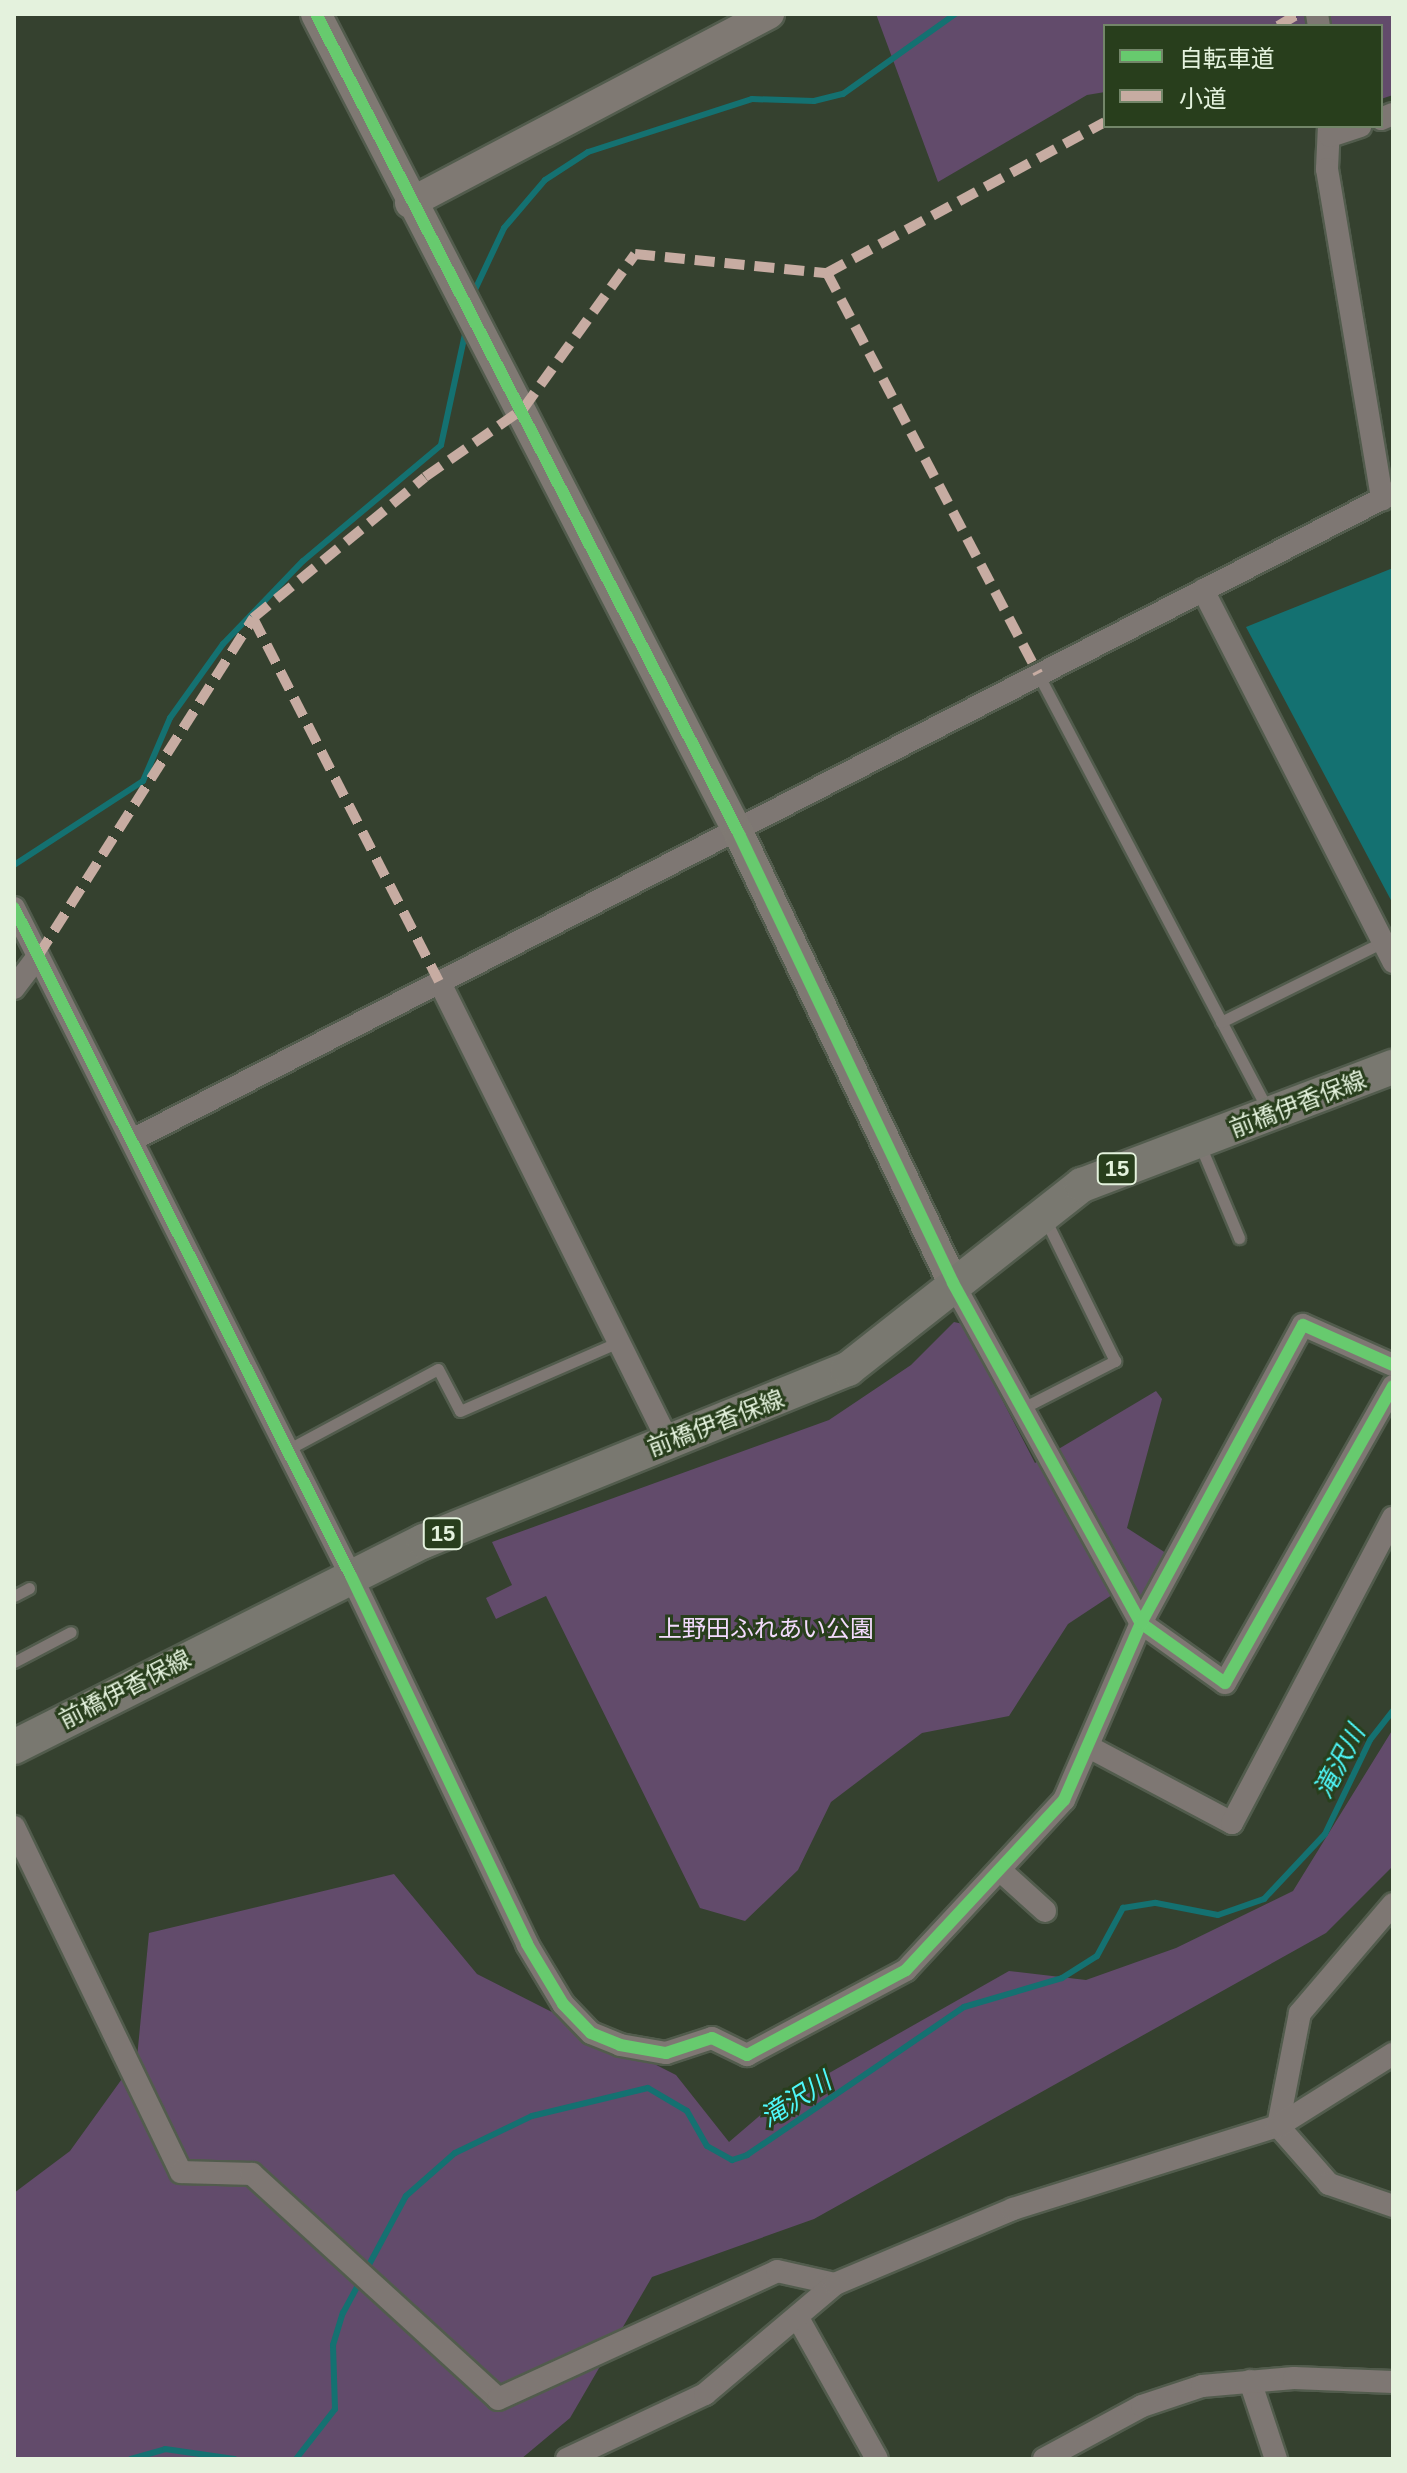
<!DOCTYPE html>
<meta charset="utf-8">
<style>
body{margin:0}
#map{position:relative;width:1407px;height:2473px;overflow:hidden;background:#35412f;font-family:Helvetica,"Noto Sans JP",sans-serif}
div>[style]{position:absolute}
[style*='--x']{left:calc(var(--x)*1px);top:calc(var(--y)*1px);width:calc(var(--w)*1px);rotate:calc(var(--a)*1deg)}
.green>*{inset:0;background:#624b6b}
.water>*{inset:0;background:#147171}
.stream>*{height:6px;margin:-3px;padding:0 3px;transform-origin:3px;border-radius:3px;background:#147171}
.roads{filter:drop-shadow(2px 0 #525c4d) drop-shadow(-2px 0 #525c4d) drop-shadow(0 2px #525c4d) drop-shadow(0 -2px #525c4d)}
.lane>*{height:11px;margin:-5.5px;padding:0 5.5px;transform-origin:5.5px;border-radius:5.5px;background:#7e7773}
.street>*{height:22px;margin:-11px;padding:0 11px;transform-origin:11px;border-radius:11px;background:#7e7773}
.secondary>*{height:30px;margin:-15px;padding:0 15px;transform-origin:15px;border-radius:15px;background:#7f7973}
.primary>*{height:34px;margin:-17px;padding:0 17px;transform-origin:17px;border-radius:17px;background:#797870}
.quiet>*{height:10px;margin-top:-5px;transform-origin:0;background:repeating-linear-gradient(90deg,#c7aca2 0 20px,transparent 0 30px)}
.cycleway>*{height:12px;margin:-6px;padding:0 6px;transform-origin:6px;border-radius:6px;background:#67ca6e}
span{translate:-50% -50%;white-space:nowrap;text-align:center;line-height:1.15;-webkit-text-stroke:6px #283e1c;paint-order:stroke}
.shield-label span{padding:2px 6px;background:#283e1c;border:2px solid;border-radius:6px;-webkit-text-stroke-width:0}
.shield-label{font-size:22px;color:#e4f2dd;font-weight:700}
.street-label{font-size:24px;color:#e4f2dd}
.park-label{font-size:24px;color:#f3dafd}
.water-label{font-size:26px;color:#4ef8fa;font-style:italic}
.frame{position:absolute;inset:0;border:16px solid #e4f2dd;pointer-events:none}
.legend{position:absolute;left:1103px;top:24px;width:280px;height:104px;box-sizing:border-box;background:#283e1c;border:2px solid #738669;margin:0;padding:10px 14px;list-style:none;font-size:24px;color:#e4f2dd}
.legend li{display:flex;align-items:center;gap:16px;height:40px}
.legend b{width:40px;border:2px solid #738669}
</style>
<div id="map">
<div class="green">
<div style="clip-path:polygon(876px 14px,1393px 14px,1393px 95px,1381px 99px,1381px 26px,1105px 26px,1105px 92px,1087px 95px,938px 182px)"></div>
<div style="clip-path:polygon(954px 1322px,963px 1324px,1035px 1463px,1156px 1391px,1162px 1399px,1127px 1528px,1169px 1555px,1141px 1606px,1124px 1587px,1068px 1624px,1009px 1716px,922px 1733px,831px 1802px,798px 1870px,745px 1921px,700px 1908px,546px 1596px,496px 1619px,486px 1598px,512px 1585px,492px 1542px,829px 1420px,911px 1365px)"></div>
<div style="clip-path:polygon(1393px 1729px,1393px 1866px,1326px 1933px,814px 2219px,652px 2277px,570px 2418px,521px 2459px,14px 2459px,14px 2193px,70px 2151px,137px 2058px,149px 1933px,394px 1874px,477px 1974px,676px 2075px,729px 2142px,771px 2106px,1009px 1971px,1086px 1980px,1176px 1948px,1293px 1891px)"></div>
</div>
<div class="water">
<div style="clip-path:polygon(1393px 568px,1393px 904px,1246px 627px)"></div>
</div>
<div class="stream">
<div style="--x:473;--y:294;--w:73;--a:-64.8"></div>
<div style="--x:504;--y:228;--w:63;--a:-49.5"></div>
<div style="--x:545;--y:180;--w:51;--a:-33.1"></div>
<div style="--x:588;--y:152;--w:172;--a:-17.9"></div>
<div style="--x:752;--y:99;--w:62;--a:1.8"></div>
<div style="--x:814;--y:101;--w:30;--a:-14"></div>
<div style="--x:843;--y:94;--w:138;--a:-35.5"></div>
<div style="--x:14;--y:865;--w:154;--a:-33.1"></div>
<div style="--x:143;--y:781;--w:69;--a:-66.8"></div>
<div style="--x:170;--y:718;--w:91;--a:-54.4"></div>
<div style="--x:223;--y:644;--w:115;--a:-46.1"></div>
<div style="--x:303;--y:561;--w:180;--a:-40"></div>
<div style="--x:441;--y:445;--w:119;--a:-77.8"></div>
<div style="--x:131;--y:2459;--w:35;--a:-16"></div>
<div style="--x:165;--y:2449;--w:70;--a:8.2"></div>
<div style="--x:296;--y:2459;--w:63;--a:-52"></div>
<div style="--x:335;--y:2409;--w:64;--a:-91.8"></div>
<div style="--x:333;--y:2345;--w:34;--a:-73"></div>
<div style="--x:343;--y:2313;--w:133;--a:-61.7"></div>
<div style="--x:406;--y:2196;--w:65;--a:-41.3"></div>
<div style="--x:455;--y:2153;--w:85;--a:-25.7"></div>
<div style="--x:532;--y:2116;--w:119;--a:-13.6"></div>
<div style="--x:648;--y:2088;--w:45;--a:30.5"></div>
<div style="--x:687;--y:2111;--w:40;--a:60.3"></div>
<div style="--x:707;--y:2146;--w:29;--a:29"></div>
<div style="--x:732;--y:2160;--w:16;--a:-18"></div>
<div style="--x:747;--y:2155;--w:263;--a:-34.3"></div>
<div style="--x:964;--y:2007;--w:102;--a:-16.5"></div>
<div style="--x:1062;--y:1978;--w:41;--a:-32.2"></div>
<div style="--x:1097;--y:1956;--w:55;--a:-61.6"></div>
<div style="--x:1123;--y:1908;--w:33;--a:-9"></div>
<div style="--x:1156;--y:1903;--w:63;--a:11"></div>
<div style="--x:1218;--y:1915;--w:49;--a:-19.2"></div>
<div style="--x:1264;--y:1899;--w:89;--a:-46.8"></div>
<div style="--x:1325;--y:1834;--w:104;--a:-64.4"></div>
<div style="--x:1370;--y:1740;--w:37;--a:-52"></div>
</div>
<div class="roads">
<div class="lane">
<div style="--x:1038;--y:674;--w:494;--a:62.2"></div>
<div style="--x:1221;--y:1022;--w:181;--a:-26.3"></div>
<div style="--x:1200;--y:1145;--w:101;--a:67.2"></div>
<div style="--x:1021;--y:1409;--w:106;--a:-27.1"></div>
<div style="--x:1115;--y:1361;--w:156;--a:-116.2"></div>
<div style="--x:287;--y:1450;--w:171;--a:-28.2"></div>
<div style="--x:438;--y:1369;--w:47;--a:62.4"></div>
<div style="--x:460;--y:1411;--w:173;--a:-23.5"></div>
<div style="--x:14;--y:1596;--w:17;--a:-28"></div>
<div style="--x:14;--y:1662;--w:64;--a:-27.8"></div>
</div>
<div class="street">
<div style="--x:1317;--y:14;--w:12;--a:81"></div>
<div style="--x:1381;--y:119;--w:13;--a:-23"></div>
<div style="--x:1329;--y:126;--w:43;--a:92.7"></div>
<div style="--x:1327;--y:169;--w:335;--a:80.5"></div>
<div style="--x:1330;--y:136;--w:32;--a:-18"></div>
<div style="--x:1203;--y:590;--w:418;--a:62.9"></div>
<div style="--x:14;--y:908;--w:748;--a:63.23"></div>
<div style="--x:351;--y:1576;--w:408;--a:64.4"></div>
<div style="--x:527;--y:1944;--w:70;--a:59"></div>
<div style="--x:563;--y:2004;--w:40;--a:46"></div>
<div style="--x:591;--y:2033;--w:31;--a:22"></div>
<div style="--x:620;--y:2045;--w:47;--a:9.9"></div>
<div style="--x:666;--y:2053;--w:48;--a:-18.1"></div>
<div style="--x:712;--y:2038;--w:39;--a:26"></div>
<div style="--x:747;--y:2055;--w:180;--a:-28.1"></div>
<div style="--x:906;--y:1970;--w:232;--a:-47.1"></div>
<div style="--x:1064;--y:1800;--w:193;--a:-66.5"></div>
<div style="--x:1141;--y:1623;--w:339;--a:-61.5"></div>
<div style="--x:1303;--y:1325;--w:98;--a:24"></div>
<div style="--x:439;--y:981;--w:514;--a:63.53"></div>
<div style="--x:14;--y:988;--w:40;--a:-53"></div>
<div style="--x:134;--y:1139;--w:1415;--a:-27.16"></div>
<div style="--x:953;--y:1283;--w:389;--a:61.1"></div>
<div style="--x:1141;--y:1623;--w:103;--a:35.5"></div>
<div style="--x:1225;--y:1683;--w:341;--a:-60.5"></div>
<div style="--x:1089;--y:1747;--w:162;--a:28"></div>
<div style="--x:1232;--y:1823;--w:345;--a:-62.2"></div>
<div style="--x:14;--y:1827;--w:383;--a:64.2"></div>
<div style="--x:181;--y:2172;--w:71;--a:1.6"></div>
<div style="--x:252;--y:2174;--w:333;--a:42.4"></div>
<div style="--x:498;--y:2399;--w:307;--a:-24.6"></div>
<div style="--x:777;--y:2271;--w:59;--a:12.6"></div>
<div style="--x:1002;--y:1872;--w:58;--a:42.2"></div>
<div style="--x:1278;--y:2126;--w:115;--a:-79"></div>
<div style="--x:1300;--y:2013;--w:143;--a:-49.5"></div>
<div style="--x:1278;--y:2126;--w:77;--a:48.7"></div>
<div style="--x:1329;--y:2184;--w:68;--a:19"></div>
<div style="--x:799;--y:2320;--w:159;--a:60.7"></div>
<div style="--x:1250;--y:2381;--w:82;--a:71.6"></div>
<div style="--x:567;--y:2459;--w:153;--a:-25.2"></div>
<div style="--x:705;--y:2394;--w:170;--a:-40.2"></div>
<div style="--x:835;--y:2284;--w:193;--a:-22.8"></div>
<div style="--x:1013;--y:2209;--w:278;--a:-17.4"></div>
<div style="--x:1278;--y:2126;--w:136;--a:-32.1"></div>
<div style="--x:1044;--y:2459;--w:111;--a:-28.4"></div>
<div style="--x:1142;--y:2406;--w:63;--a:-18.4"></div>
<div style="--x:1202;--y:2386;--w:92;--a:-5"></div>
<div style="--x:1294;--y:2378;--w:99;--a:2.3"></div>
</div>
<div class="secondary">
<div style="--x:316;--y:14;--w:923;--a:62.71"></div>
<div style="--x:739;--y:834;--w:497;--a:64.5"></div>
<div style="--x:410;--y:203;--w:406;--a:-27.8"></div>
</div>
<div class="primary">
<div style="--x:14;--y:1747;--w:459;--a:-26.7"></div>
<div style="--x:424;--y:1541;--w:458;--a:-22.1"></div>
<div style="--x:848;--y:1369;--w:298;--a:-38.2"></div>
<div style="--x:1082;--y:1185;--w:333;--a:-20.8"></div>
</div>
</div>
<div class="quiet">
<div style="--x:1278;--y:26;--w:23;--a:-31"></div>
<div style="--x:827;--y:273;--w:453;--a:62.2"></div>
<div style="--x:253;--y:618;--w:408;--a:62.9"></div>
<div style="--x:38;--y:956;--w:401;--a:-57.5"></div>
<div style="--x:253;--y:618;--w:222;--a:-39.3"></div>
<div style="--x:425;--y:477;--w:119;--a:-34.8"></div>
<div style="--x:523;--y:409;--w:191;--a:-54.1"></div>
<div style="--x:635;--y:254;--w:193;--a:5.7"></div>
<div style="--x:827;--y:273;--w:316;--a:-28.5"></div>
</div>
<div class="cycleway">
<div style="--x:316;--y:14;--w:923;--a:62.71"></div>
<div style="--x:739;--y:834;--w:497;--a:64.5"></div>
<div style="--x:953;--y:1283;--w:389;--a:61.1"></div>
<div style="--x:1141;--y:1623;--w:103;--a:35.5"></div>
<div style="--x:1225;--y:1683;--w:341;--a:-60.5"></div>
<div style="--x:14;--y:908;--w:748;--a:63.23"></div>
<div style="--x:351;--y:1576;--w:408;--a:64.4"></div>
<div style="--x:527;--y:1944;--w:70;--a:59"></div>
<div style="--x:563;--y:2004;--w:40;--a:46"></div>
<div style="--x:591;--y:2033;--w:31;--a:22"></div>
<div style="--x:620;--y:2045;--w:47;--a:9.9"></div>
<div style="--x:666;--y:2053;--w:48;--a:-18.1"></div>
<div style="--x:712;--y:2038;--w:39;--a:26"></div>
<div style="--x:747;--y:2055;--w:180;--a:-28.1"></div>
<div style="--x:906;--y:1970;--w:232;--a:-47.1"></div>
<div style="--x:1064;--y:1800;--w:193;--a:-66.5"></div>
<div style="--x:1141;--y:1623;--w:339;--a:-61.5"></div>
<div style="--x:1303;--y:1325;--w:98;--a:24"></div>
</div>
<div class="shield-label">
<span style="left:1117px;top:1169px">15</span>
<span style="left:443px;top:1534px">15</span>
</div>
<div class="street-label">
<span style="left:1298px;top:1104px;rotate:-21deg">前橋伊香保線</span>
<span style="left:716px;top:1423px;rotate:-21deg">前橋伊香保線</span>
<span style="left:125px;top:1689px;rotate:-27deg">前橋伊香保線</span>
</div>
<div class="park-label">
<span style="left:766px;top:1629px">上野田ふれあい公園</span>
</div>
<div class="water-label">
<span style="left:1340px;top:1762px;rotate:-62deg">滝沢川</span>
<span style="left:796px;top:2100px;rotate:-32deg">滝沢川</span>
</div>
<div class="frame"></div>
<ul class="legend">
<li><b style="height:10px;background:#67ca6e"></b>自転車道</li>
<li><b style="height:10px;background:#c7aca2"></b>小道</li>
</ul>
</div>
